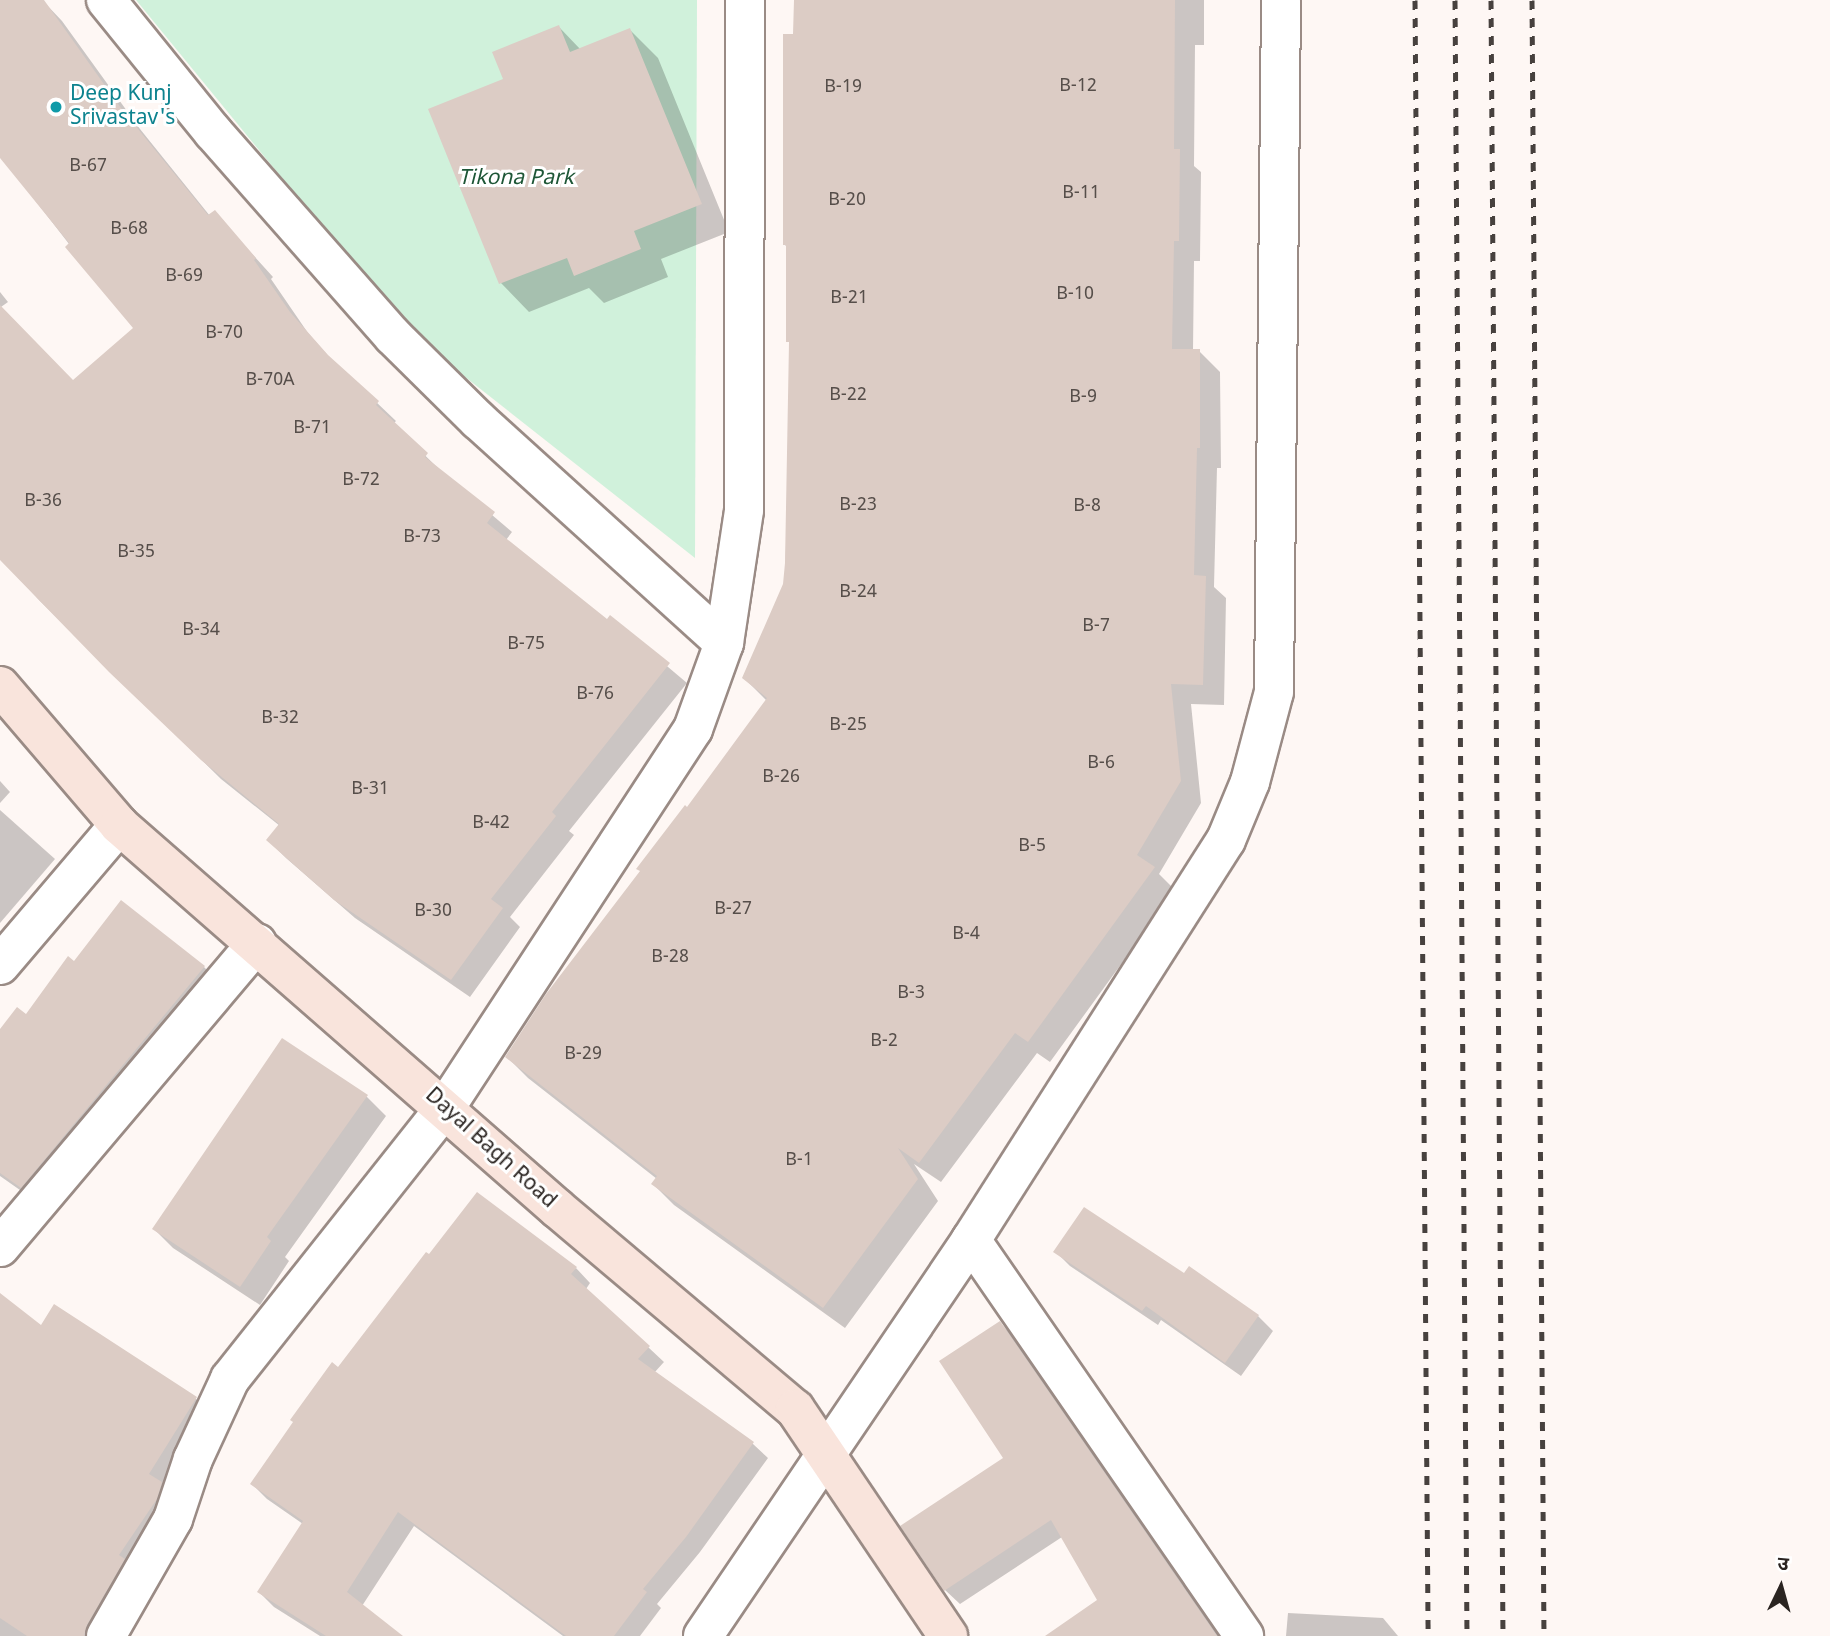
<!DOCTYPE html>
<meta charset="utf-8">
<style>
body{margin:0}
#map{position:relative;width:1830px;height:1636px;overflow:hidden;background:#fef7f4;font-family:Georgia,"Noto Sans Devanagari",serif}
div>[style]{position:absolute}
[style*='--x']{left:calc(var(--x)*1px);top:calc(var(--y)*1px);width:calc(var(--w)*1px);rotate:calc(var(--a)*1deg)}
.green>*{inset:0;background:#d0f1db}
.shadow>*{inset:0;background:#0003}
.building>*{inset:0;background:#dcccc5}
.roads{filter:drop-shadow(2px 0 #9a8b85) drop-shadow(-2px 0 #9a8b85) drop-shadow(0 2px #9a8b85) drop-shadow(0 -2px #9a8b85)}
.street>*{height:38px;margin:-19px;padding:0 19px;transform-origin:19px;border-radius:19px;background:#fff}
.secondary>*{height:38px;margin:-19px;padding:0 19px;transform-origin:19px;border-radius:19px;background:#f9e4dc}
.rail>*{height:5px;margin-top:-2.5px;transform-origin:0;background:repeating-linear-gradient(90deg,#47413e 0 9px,transparent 0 18px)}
.dots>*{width:19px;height:19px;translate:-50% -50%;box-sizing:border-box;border:4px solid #fff;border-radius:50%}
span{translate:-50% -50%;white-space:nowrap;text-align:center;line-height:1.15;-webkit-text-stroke:6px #fff;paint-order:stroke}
.number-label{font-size:18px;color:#564e4a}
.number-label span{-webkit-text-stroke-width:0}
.culture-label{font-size:21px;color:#0d838f}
.left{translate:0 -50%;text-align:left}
.park-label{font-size:21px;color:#1d5636;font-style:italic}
.street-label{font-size:21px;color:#2a2421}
.north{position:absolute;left:1746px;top:1552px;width:70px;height:70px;-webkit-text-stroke:5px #fff;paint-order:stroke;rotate:5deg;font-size:19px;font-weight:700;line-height:28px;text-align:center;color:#2a2421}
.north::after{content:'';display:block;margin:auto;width:24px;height:32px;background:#2a2421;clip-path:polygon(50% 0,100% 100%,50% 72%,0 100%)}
</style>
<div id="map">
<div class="green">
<div style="clip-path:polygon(136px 0,697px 0,695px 558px,408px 332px)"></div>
</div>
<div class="shadow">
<div style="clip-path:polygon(0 0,44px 2px,62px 21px,140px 129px,210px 216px,214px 212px,273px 277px,271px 279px,308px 333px,330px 358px,396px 421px,393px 424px,444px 474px,512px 532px,506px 540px,607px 622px,610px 618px,687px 683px,569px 831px,574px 835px,510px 917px,520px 927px,470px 997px,355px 918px,286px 858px,268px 840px,280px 826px,221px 779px,40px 601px,0 558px,0 292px,8px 302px,1px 307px,73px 382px,135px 329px,0 155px)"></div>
<div style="clip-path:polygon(796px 0,1204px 0,1204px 45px,1195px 45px,1194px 166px,1201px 172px,1200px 261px,1194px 261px,1193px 351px,1199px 351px,1220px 372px,1221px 468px,1217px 468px,1214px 587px,1226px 598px,1224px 705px,1191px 704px,1201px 803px,1159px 874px,1175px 890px,1050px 1062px,1037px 1053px,941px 1182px,914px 1164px,938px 1201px,845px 1328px,674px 1205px,653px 1184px,657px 1179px,528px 1078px,507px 1057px,767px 701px,744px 678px,785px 584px,791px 344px,788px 341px,788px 248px,784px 244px)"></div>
<div style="clip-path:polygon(559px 27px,581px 50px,630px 30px,658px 58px,729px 232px,661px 259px,668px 277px,604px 303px,589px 288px,529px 312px,501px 283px,431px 110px,505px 80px)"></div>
<div style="clip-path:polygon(0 781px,10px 792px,0 803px)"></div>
<div style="clip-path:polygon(0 810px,55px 859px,0 923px)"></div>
<div style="clip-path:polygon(74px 963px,204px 967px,219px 982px,37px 1202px,0 1176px,0 1032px,27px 1016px)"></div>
<div style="clip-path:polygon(282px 1041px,367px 1097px,386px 1116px,285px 1257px,289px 1261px,260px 1305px,173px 1248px,154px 1229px)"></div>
<div style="clip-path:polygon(1056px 1252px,1184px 1276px,1258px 1316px,1273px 1331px,1241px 1376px,1161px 1320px,1158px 1325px,1070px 1266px)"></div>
<div style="clip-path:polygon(576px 1268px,590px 1283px,586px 1289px,664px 1362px,654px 1373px,753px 1444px,768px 1458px,700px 1552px,657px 1604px,661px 1608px,640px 1636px,563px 1636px,414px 1526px,362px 1606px,401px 1636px,320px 1636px,274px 1607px,259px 1592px,303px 1524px,267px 1499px,252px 1484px,339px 1369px)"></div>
<div style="clip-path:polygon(0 1295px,41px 1328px,55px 1307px,196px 1399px,218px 1420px,114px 1636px,0 1636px)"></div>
<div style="clip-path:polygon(1000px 1323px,1015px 1338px,1220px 1636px,1048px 1636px,1099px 1600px,1062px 1537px,960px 1604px,945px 1590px,1006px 1458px)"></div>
<div style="clip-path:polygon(1288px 1613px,1383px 1618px,1398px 1636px,1286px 1636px)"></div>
</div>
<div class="building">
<div style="clip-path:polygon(0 0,44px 0,121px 108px,208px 215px,215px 210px,256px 258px,254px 260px,290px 312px,328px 355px,379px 401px,376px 405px,428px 453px,425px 457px,495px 512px,487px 523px,607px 619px,610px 615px,670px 663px,552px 812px,556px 816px,491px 899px,503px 908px,451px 980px,334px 900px,266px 840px,279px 824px,201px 760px,109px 672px,0 560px,0 305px,73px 380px,133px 328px,65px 247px,69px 243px,0 158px)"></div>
<div style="clip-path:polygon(794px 0,1175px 0,1174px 149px,1180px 149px,1179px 241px,1174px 241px,1172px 349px,1200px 349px,1200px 448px,1197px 448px,1194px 575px,1206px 576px,1203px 685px,1171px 684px,1181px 781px,1137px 855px,1155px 867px,1028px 1042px,1015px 1033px,919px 1163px,898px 1148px,918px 1179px,823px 1308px,651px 1184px,657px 1176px,505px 1057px,546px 994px,640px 871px,636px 869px,685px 805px,687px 807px,767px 698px,742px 678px,783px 584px,785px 563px,789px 342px,786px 342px,786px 245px,783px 245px,783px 34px,793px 34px)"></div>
<div style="clip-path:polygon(559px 25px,570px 52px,630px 28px,702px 204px,634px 231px,641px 249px,574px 276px,567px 258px,499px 284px,428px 109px,503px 79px,492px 52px)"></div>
<div style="clip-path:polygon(121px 900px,205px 966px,21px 1188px,0 1173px,0 1029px,17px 1007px,26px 1014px,68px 956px,74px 961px)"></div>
<div style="clip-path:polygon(282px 1038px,368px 1095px,267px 1237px,271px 1241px,240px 1287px,152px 1229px)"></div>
<div style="clip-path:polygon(477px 1192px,577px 1267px,571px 1274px,650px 1346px,638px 1359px,754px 1442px,686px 1537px,643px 1589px,647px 1592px,614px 1636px,566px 1636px,398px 1512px,347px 1592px,403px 1636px,326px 1636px,257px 1592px,303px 1521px,250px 1484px,293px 1422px,290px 1420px,332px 1362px,338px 1367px,426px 1252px,429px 1254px)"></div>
<div style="clip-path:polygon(1084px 1207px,1184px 1273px,1189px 1266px,1259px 1315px,1225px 1363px,1146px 1306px,1142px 1311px,1053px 1252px)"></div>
<div style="clip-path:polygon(0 1293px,41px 1325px,54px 1304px,197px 1397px,149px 1474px,162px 1482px,157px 1499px,119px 1555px,125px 1559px,87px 1625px,84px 1636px,27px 1636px,0 1618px)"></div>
<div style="clip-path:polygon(1000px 1321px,1217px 1636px,1045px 1636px,1097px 1600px,1051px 1520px,944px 1591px,900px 1526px,1003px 1458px,939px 1361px)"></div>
</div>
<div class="roads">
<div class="street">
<div style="--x:106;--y:0;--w:170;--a:51"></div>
<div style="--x:213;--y:132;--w:272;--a:48.6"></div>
<div style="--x:393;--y:336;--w:120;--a:44.7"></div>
<div style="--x:478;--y:420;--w:332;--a:42.2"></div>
<div style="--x:0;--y:965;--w:184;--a:-49.6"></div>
<div style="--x:971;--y:1240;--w:481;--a:55.4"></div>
<div style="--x:0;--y:1247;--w:398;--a:-49.8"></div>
<div style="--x:106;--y:1636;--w:135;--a:-60.2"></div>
<div style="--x:173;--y:1519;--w:63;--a:-71.6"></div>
<div style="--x:193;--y:1459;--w:88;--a:-65.2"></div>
<div style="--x:230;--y:1379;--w:346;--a:-51.6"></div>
<div style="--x:445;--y:1108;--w:453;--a:-56.8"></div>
<div style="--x:693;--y:729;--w:91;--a:-70.2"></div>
<div style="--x:724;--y:643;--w:134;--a:-81.4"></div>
<div style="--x:744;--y:510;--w:510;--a:-89.89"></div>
<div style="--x:703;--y:1636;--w:478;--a:-55.9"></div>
<div style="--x:971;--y:1240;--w:474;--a:-57.5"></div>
<div style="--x:1226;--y:840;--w:63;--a:-67.5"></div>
<div style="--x:1250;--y:782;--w:93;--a:-75.1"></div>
<div style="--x:1274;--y:692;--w:692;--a:-89.42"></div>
</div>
<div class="secondary">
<div style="--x:0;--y:686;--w:183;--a:49.4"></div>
<div style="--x:119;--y:825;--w:583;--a:41.18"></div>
<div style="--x:558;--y:1209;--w:310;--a:40.2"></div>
<div style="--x:795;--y:1409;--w:274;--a:56"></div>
</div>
</div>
<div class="rail">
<div style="--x:1415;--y:0;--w:1636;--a:89.54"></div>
<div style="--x:1455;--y:0;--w:1636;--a:89.58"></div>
<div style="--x:1491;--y:0;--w:1636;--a:89.58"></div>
<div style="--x:1532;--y:0;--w:1636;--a:89.58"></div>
</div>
<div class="dots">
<div style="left:56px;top:107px;background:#0f9aa8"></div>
</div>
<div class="number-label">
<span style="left:1078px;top:87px">B-12</span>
<span style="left:843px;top:88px">B-19</span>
<span style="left:88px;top:167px">B-67</span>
<span style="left:1081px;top:194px">B-11</span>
<span style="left:847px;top:201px">B-20</span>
<span style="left:129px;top:230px">B-68</span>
<span style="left:184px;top:277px">B-69</span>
<span style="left:1075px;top:295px">B-10</span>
<span style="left:849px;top:299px">B-21</span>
<span style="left:224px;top:334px">B-70</span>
<span style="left:270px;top:381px">B-70A</span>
<span style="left:848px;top:396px">B-22</span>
<span style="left:1083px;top:398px">B-9</span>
<span style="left:312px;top:429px">B-71</span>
<span style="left:361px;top:481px">B-72</span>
<span style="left:43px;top:502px">B-36</span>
<span style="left:858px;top:506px">B-23</span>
<span style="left:1087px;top:507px">B-8</span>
<span style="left:422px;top:538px">B-73</span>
<span style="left:136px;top:553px">B-35</span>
<span style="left:858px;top:593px">B-24</span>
<span style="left:1096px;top:627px">B-7</span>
<span style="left:201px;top:631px">B-34</span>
<span style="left:526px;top:645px">B-75</span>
<span style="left:595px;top:695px">B-76</span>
<span style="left:280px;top:719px">B-32</span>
<span style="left:848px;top:726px">B-25</span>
<span style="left:1101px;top:764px">B-6</span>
<span style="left:781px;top:778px">B-26</span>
<span style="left:370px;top:790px">B-31</span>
<span style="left:491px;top:824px">B-42</span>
<span style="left:1032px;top:847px">B-5</span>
<span style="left:733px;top:910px">B-27</span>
<span style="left:433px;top:912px">B-30</span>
<span style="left:966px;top:935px">B-4</span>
<span style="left:670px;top:958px">B-28</span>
<span style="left:911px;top:994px">B-3</span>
<span style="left:884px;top:1042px">B-2</span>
<span style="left:583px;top:1055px">B-29</span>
<span style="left:799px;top:1161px">B-1</span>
</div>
<div class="culture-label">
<span class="left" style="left:70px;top:107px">Deep Kunj<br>Srivastav's</span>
</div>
<div class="park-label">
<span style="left:516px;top:179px">Tikona Park</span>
</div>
<div class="street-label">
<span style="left:490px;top:1149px;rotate:42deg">Dayal Bagh Road</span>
</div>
<div class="north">उ</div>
</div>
